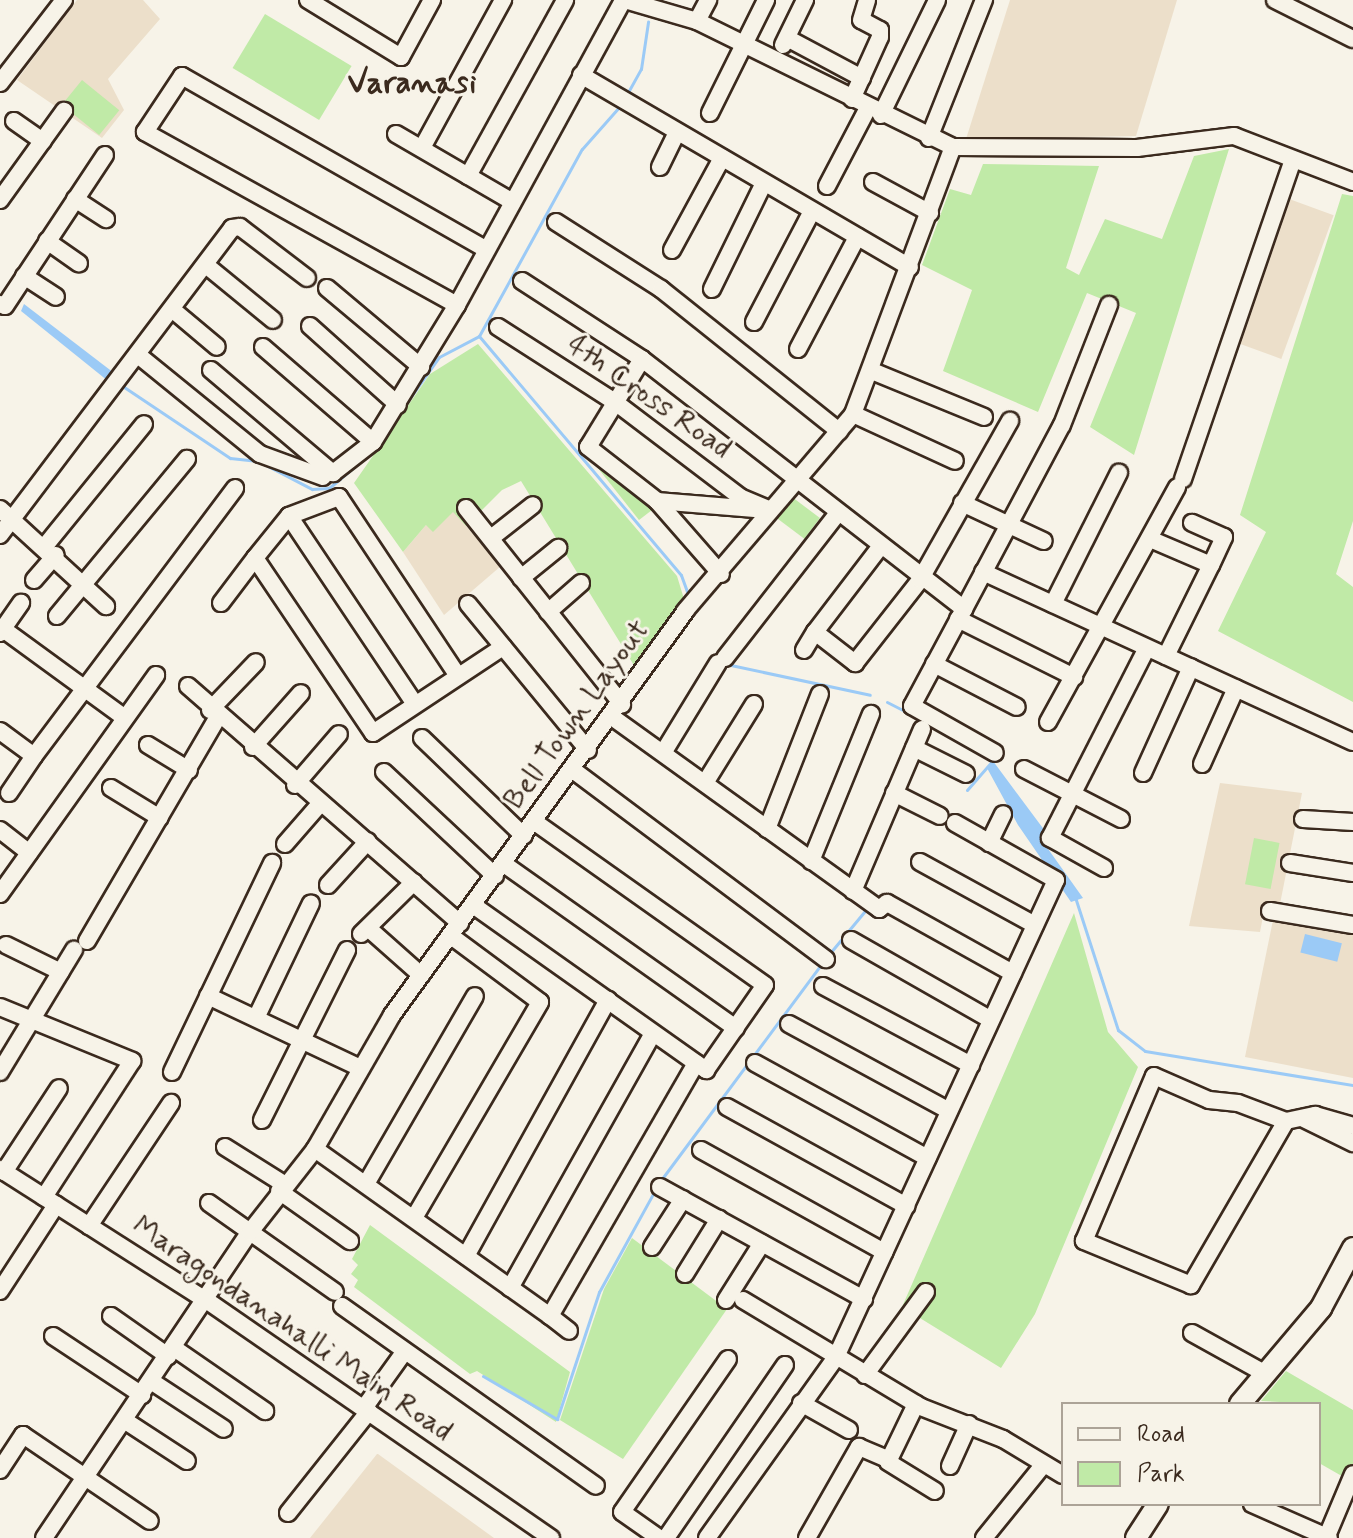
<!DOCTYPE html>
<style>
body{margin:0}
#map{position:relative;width:1353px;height:1538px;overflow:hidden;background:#f7f3e8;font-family:Mynerve,sans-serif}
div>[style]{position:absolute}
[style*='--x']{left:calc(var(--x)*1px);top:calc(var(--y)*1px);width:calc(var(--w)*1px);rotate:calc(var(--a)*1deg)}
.built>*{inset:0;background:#ecdfca;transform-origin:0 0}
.green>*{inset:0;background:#c0eaa7;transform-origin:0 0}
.water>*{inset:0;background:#9bcaf6;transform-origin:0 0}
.stream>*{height:3px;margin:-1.5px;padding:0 1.5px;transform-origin:1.5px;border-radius:1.5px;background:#9bcaf6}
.roads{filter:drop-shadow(2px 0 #3b2a1e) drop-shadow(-2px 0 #3b2a1e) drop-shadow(0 2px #3b2a1e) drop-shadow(0 -2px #3b2a1e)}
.minor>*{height:16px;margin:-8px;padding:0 8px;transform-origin:8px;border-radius:8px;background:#f7f3e8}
.major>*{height:20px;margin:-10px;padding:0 10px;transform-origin:10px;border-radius:10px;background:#f7f3e8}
span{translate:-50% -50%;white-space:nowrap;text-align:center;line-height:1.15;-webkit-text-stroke:6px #f7f3e8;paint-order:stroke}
.street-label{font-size:30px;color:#3b2a1e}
.neighbourhood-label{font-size:32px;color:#3b2a1e;font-weight:700}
.legend{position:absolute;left:1061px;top:1402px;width:260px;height:104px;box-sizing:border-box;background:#f7f3e8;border:2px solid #aca397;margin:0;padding:10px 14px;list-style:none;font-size:24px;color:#3b2a1e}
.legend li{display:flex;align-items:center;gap:16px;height:40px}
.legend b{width:40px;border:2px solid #aca397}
</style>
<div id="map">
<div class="built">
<div style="clip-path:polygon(77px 0,143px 0,160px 19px,108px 79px,124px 110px,102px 138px,17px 80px)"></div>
<div style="clip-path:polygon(1010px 0,1177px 0,1136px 136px,966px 139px)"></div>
<div style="left:1281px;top:196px;width:56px;height:153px;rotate:20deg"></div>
<div style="clip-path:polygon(453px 511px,501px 566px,444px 615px,403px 552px,426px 525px)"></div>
<div style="clip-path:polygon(1220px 783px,1302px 793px,1279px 909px,1265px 906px,1260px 932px,1189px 926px)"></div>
<div style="clip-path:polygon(1273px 920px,1353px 932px,1353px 1078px,1245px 1057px)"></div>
<div style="clip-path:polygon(377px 1454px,378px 1454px,494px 1538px,310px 1538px)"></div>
</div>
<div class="green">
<div style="left:265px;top:14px;width:101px;height:63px;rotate:31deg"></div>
<div style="left:82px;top:80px;width:48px;height:32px;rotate:39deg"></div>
<div style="clip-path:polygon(1229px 149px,1134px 455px,1090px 427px,1136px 313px,1087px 293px,1038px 412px,943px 371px,972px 290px,922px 265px,950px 189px,971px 195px,983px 164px,1099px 166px,1066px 268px,1079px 275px,1105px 219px,1162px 239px,1194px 156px)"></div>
<div style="clip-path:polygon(1342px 194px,1353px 196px,1353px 521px,1336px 574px,1353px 587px,1353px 702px,1218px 631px,1266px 532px,1240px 515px)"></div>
<div style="clip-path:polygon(478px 344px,677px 576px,684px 599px,635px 667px,521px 481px,502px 490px,466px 526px,453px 512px,433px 532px,426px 525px,403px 552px,354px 483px,430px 374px)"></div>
<div style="clip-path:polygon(582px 448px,656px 507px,639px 520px)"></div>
<div style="left:792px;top:497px;width:35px;height:26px;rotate:37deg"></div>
<div style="left:1254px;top:838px;width:26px;height:47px;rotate:11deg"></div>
<div style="clip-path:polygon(1074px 913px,1108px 1032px,1138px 1067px,1035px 1314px,1001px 1368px,902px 1307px)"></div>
<div style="clip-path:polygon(370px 1225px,570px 1372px,556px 1422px,477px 1371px,470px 1374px,354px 1287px,358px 1280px,351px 1274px,358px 1265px,352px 1259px)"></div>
<div style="clip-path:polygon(632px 1238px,727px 1309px,623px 1459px,560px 1420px,604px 1289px)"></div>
<div style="clip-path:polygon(1286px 1371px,1353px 1410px,1353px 1466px,1347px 1479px,1319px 1463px,1319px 1404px,1261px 1401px)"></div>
</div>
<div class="water">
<div style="clip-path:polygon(24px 304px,114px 373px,108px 381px,21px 311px)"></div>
<div style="clip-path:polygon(993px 761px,1045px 831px,1041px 839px,1083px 898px,1071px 902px,1018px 825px,987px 768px)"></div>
<div style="left:1305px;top:934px;width:38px;height:19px;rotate:14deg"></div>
</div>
<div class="stream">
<div style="--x:627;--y:94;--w:29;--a:-61"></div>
<div style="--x:641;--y:69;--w:48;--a:-81.5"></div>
<div style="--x:479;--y:336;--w:213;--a:-61.2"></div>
<div style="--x:582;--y:149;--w:57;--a:-48.5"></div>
<div style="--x:124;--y:387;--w:128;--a:33.8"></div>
<div style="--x:230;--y:458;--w:28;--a:6"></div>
<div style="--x:258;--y:461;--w:61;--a:27.4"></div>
<div style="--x:312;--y:489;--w:17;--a:-3"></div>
<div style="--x:329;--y:488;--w:50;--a:-40.1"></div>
<div style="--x:407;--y:402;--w:55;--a:-54.6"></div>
<div style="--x:439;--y:357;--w:45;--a:-27.7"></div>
<div style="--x:479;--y:336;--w:313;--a:49.8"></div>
<div style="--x:681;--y:575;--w:23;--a:70"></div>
<div style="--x:726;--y:664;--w:147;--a:12.1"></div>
<div style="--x:887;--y:702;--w:28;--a:27"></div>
<div style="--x:967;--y:790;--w:37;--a:-49"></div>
<div style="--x:1075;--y:897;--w:140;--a:72.1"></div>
<div style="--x:1118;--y:1030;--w:34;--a:38"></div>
<div style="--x:1145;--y:1051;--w:211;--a:9.3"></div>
<div style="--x:830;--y:953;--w:61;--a:-50.3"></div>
<div style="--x:661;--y:1180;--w:272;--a:-53.4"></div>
<div style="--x:483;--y:1376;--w:86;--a:30.2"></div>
<div style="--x:557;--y:1419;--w:134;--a:-71.7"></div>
<div style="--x:599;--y:1292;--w:116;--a:-61.2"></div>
</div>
<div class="roads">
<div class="minor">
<div style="--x:308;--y:0;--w:109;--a:31.5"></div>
<div style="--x:401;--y:57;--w:65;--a:-61.5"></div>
<div style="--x:625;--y:0;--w:75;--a:16.3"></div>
<div style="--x:697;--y:21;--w:285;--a:26.2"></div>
<div style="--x:953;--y:147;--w:184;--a:0.3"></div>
<div style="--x:1137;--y:148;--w:98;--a:-7.1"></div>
<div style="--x:1234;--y:136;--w:128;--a:21.1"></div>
<div style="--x:1275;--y:0;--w:87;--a:26.6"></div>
<div style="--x:697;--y:21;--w:24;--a:-62"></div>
<div style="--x:787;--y:38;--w:85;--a:28.1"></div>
<div style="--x:783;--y:45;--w:50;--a:-63.9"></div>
<div style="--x:581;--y:75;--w:381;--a:30.3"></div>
<div style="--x:0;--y:83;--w:105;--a:-52.4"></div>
<div style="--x:852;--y:99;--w:68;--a:-65.7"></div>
<div style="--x:880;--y:37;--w:7;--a:-90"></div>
<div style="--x:880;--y:30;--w:21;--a:-152"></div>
<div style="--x:861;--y:20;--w:21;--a:-73"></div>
<div style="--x:710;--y:113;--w:126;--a:-63.6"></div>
<div style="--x:881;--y:115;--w:128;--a:-64"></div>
<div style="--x:14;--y:121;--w:35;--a:35"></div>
<div style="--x:396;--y:134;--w:135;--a:30.2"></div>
<div style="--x:929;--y:138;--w:149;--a:-68.3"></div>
<div style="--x:422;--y:148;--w:169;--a:-61.3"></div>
<div style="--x:660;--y:167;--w:39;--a:-64"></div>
<div style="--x:468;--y:176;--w:201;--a:-61.1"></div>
<div style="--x:873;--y:182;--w:65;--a:28.5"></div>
<div style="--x:827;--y:186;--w:88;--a:-62.3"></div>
<div style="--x:75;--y:199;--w:37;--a:33"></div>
<div style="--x:0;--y:200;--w:110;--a:-54.3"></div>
<div style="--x:556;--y:222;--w:125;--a:32.5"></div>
<div style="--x:661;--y:289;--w:228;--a:38.6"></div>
<div style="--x:47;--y:241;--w:39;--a:35"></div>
<div style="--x:672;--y:250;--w:105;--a:-61.5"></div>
<div style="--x:207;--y:266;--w:85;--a:39.3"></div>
<div style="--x:24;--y:276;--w:38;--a:33"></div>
<div style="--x:522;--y:281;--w:143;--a:33"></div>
<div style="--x:642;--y:359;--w:408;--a:37.8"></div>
<div style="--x:964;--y:609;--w:208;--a:-62"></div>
<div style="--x:1062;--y:425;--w:129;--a:-68.6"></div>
<div style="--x:327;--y:288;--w:123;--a:40"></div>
<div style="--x:712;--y:289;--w:118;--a:-63.9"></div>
<div style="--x:0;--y:304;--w:5;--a:22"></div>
<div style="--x:5;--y:306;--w:181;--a:-56.5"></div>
<div style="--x:457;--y:305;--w:357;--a:-151"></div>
<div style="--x:145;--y:132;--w:67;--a:-56.5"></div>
<div style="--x:182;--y:76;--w:349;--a:29.7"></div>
<div style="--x:173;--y:310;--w:57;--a:40.1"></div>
<div style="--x:754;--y:322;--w:125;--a:-62.4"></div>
<div style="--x:310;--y:326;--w:118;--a:41.9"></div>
<div style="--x:498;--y:327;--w:139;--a:32.7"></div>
<div style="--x:615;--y:402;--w:157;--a:37.2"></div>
<div style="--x:740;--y:497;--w:33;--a:23"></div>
<div style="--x:263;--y:347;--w:145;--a:40.8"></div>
<div style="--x:798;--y:349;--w:127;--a:-62.2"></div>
<div style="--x:138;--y:355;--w:157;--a:39.1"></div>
<div style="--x:260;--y:454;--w:67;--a:20.1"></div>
<div style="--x:642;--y:359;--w:103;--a:121.5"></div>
<div style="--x:588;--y:447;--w:88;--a:38"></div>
<div style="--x:657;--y:501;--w:98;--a:4.7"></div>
<div style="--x:211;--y:370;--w:160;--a:40.2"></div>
<div style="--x:333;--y:473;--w:51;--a:-37.8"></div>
<div style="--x:373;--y:442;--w:161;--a:-58.5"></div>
<div style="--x:457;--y:305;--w:347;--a:-61.4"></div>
<div style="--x:872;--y:371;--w:121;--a:22.3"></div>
<div style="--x:853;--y:414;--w:112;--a:24.7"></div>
<div style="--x:1183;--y:479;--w:338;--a:-71"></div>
<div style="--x:657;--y:501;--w:97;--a:48.8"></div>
<div style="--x:962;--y:503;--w:90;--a:24.9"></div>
<div style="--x:466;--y:508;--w:251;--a:51.5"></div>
<div style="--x:0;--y:509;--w:144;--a:42.5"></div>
<div style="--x:289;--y:516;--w:226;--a:56.2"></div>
<div style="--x:0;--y:535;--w:385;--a:-52.9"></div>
<div style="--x:232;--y:228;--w:8;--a:-7"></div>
<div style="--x:240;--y:227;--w:84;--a:37.3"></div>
<div style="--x:491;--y:538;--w:53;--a:-38.2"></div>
<div style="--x:1150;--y:539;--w:66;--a:23.1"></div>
<div style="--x:1211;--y:565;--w:31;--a:-65"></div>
<div style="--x:1224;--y:537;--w:35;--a:-156"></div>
<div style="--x:45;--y:546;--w:157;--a:-50.9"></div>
<div style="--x:880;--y:547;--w:107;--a:127.4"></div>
<div style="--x:815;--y:632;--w:51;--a:37.8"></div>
<div style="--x:855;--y:663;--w:105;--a:-51.9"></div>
<div style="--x:920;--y:580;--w:183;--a:-60.5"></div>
<div style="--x:983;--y:572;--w:407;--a:24.7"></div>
<div style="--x:521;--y:578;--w:48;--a:-39"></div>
<div style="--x:34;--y:580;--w:33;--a:-49"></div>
<div style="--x:221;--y:603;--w:56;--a:-52.9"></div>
<div style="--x:468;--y:604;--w:189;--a:50.6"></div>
<div style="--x:1053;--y:604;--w:147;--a:-63.3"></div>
<div style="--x:964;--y:609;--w:110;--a:118.2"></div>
<div style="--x:912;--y:706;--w:95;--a:29.5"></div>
<div style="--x:548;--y:612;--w:44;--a:-41.3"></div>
<div style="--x:57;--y:616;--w:204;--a:-50.4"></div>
<div style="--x:958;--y:619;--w:130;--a:26.6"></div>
<div style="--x:3;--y:629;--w:151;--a:36.1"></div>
<div style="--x:0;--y:633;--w:37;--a:-55"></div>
<div style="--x:804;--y:650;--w:21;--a:-59"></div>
<div style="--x:1166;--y:656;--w:102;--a:-63.7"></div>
<div style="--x:725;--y:658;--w:184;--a:-52.1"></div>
<div style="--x:934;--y:664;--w:93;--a:27.4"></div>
<div style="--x:458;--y:676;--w:215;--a:-123.6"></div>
<div style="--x:339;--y:497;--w:53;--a:159.2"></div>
<div style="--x:289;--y:516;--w:54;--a:129"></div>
<div style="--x:255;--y:558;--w:211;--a:56"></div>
<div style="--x:373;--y:733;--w:156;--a:-33.5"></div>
<div style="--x:188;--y:686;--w:361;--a:41.1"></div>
<div style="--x:210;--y:710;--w:66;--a:-46.2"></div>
<div style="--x:612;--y:717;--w:329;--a:35.7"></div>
<div style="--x:879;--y:909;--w:10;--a:-37"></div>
<div style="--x:887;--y:903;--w:144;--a:29.1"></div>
<div style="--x:1048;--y:722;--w:268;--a:-61.2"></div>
<div style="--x:0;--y:731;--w:42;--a:36.3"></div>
<div style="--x:34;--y:756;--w:335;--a:-53.1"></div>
<div style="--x:422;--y:738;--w:141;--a:43.9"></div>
<div style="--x:148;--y:745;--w:48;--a:31.4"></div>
<div style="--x:253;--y:747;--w:72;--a:-48.4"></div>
<div style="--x:914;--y:748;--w:58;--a:26.6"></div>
<div style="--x:663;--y:753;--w:105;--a:-58.6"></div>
<div style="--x:1202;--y:764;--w:83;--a:-65.9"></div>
<div style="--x:1024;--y:769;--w:109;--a:27.3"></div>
<div style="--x:573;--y:770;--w:316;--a:36.8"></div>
<div style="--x:384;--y:772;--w:152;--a:43.1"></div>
<div style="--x:1143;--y:773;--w:116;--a:-65.6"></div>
<div style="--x:705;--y:783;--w:93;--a:-58.2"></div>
<div style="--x:295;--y:785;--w:67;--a:-49.2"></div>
<div style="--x:111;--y:788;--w:57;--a:31.5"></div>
<div style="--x:9;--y:793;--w:45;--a:-56"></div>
<div style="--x:894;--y:793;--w:51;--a:26.6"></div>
<div style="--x:1303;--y:819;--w:50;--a:3.4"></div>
<div style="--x:767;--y:829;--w:145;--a:-68.6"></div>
<div style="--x:0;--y:830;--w:37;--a:38"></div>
<div style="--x:989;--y:843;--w:32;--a:-64"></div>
<div style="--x:285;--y:844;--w:52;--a:-48.9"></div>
<div style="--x:811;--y:861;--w:159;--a:-67.8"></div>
<div style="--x:920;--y:862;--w:131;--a:28.7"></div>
<div style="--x:1290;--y:863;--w:64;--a:9"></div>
<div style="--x:504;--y:864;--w:284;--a:35.3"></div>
<div style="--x:1104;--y:868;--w:62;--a:-150.9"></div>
<div style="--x:1050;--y:838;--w:213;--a:-63"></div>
<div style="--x:328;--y:885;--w:59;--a:-47.7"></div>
<div style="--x:853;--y:891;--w:176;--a:-66.9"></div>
<div style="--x:0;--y:894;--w:269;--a:-54.5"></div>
<div style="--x:473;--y:905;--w:286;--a:35.3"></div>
<div style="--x:706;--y:1070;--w:103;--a:-55.2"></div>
<div style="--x:765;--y:985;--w:282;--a:-144.7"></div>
<div style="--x:1270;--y:911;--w:84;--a:9.6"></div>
<div style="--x:368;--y:928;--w:71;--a:41.6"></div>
<div style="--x:361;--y:934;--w:74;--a:-44.5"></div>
<div style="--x:851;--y:940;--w:161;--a:29.7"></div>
<div style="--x:87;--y:941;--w:259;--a:-59.7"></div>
<div style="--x:6;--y:945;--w:61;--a:26.1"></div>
<div style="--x:823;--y:986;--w:168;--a:28.1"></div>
<div style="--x:208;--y:996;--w:168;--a:25.3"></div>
<div style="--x:0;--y:1007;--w:143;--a:22.2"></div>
<div style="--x:132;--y:1061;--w:162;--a:122.9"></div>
<div style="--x:256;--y:1018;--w:127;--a:-64.4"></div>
<div style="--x:789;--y:1024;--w:182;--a:28.5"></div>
<div style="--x:755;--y:1063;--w:197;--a:28.8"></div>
<div style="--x:0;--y:1072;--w:143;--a:-58.8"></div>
<div style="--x:172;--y:1072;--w:232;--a:-64.4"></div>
<div style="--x:727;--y:1107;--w:205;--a:28.9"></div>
<div style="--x:1304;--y:1119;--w:55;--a:26.1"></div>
<div style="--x:262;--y:1120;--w:190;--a:-63.4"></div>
<div style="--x:1286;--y:1121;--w:190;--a:120.1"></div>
<div style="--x:1191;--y:1285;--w:116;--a:-157.6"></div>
<div style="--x:1084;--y:1241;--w:179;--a:-67"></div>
<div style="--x:1154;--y:1076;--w:60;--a:23.6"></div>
<div style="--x:1209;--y:1100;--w:29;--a:6"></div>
<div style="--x:1238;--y:1103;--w:51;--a:20.6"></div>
<div style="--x:1286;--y:1121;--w:30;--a:-12"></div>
<div style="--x:1315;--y:1115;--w:40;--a:16"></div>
<div style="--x:225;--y:1147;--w:70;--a:32.1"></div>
<div style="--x:315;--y:1149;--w:288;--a:35.4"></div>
<div style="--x:550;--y:1316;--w:292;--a:-60"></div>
<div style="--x:701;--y:1150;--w:210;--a:29.1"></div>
<div style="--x:0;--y:1169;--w:244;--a:32.5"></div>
<div style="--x:206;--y:1300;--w:419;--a:34.6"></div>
<div style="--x:4;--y:1172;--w:100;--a:-56.8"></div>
<div style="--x:366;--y:1184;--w:217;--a:-59.9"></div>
<div style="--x:660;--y:1187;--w:233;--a:28.8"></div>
<div style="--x:279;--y:1191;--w:87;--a:35.2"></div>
<div style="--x:209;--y:1203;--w:154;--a:35.2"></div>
<div style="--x:414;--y:1218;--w:250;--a:-59.7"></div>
<div style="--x:540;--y:1002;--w:111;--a:-143.4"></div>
<div style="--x:89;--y:1226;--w:148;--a:-56.3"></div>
<div style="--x:652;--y:1247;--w:57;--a:-57.1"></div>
<div style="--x:466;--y:1256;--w:293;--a:-61"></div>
<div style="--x:685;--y:1274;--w:65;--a:-58.3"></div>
<div style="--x:510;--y:1288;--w:292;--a:-60.7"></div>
<div style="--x:0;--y:1291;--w:103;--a:-56.9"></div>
<div style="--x:726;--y:1300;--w:67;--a:-57.7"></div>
<div style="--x:743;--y:1300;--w:208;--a:31"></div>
<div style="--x:921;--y:1407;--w:88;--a:21.3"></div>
<div style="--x:1003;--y:1439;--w:70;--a:31"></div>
<div style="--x:342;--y:1306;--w:311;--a:35.3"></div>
<div style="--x:111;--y:1316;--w:70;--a:35.1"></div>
<div style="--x:550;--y:1316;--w:24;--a:38"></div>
<div style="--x:1192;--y:1333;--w:85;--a:29"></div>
<div style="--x:53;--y:1336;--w:107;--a:33.5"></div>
<div style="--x:174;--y:1348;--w:111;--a:34.7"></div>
<div style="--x:865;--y:1375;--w:103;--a:-53.7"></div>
<div style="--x:151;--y:1381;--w:87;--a:33.3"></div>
<div style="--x:801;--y:1403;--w:55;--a:29.4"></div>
<div style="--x:916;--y:1404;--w:64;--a:115.8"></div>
<div style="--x:888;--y:1462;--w:55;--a:31.7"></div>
<div style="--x:364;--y:1408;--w:70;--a:-54.3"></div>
<div style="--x:124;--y:1420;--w:75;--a:33.1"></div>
<div style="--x:950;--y:1466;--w:46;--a:-65.7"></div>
<div style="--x:0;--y:1470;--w:42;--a:-56.7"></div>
<div style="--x:23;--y:1435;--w:153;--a:34.1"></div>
<div style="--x:1252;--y:1504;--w:84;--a:23.8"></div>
<div style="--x:288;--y:1513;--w:130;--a:-51.5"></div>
<div style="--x:1327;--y:1536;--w:67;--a:-67.2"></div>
<div style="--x:44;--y:1538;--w:369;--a:-56.1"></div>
<div style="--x:250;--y:1232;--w:105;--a:-51.9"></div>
<div style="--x:315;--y:1149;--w:155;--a:-60.1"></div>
<div style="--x:392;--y:1015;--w:499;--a:-54"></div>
<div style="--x:685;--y:611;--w:259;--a:-49.5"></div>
<div style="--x:853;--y:414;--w:285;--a:-69.5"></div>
<div style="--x:659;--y:1538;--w:45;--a:-144.9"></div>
<div style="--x:622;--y:1512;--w:186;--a:-55.3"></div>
<div style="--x:666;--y:1538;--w:210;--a:-55.5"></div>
<div style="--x:707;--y:1538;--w:222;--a:-54.5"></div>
<div style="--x:836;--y:1357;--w:525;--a:-65.24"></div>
<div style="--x:1056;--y:880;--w:116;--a:-150.6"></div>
<div style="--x:807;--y:1538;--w:105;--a:-60.3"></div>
<div style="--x:859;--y:1447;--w:33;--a:23"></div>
<div style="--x:984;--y:1538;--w:95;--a:-51"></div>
</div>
<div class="major">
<div style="--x:1240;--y:1404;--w:126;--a:-49.8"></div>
<div style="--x:1321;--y:1308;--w:68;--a:-61.9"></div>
<div style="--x:1136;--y:1538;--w:40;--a:-57.1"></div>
</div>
</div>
<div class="street-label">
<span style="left:649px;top:397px;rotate:35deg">4th Cross Road</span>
<span style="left:577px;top:715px;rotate:-54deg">Bell Town Layout</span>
<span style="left:292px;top:1329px;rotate:34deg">Maragondanahalli Main Road</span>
</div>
<div class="neighbourhood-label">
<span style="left:412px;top:83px">Varanasi</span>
</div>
<ul class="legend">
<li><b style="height:10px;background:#f7f3e8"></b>Road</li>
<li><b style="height:22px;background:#c0eaa7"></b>Park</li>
</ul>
</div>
